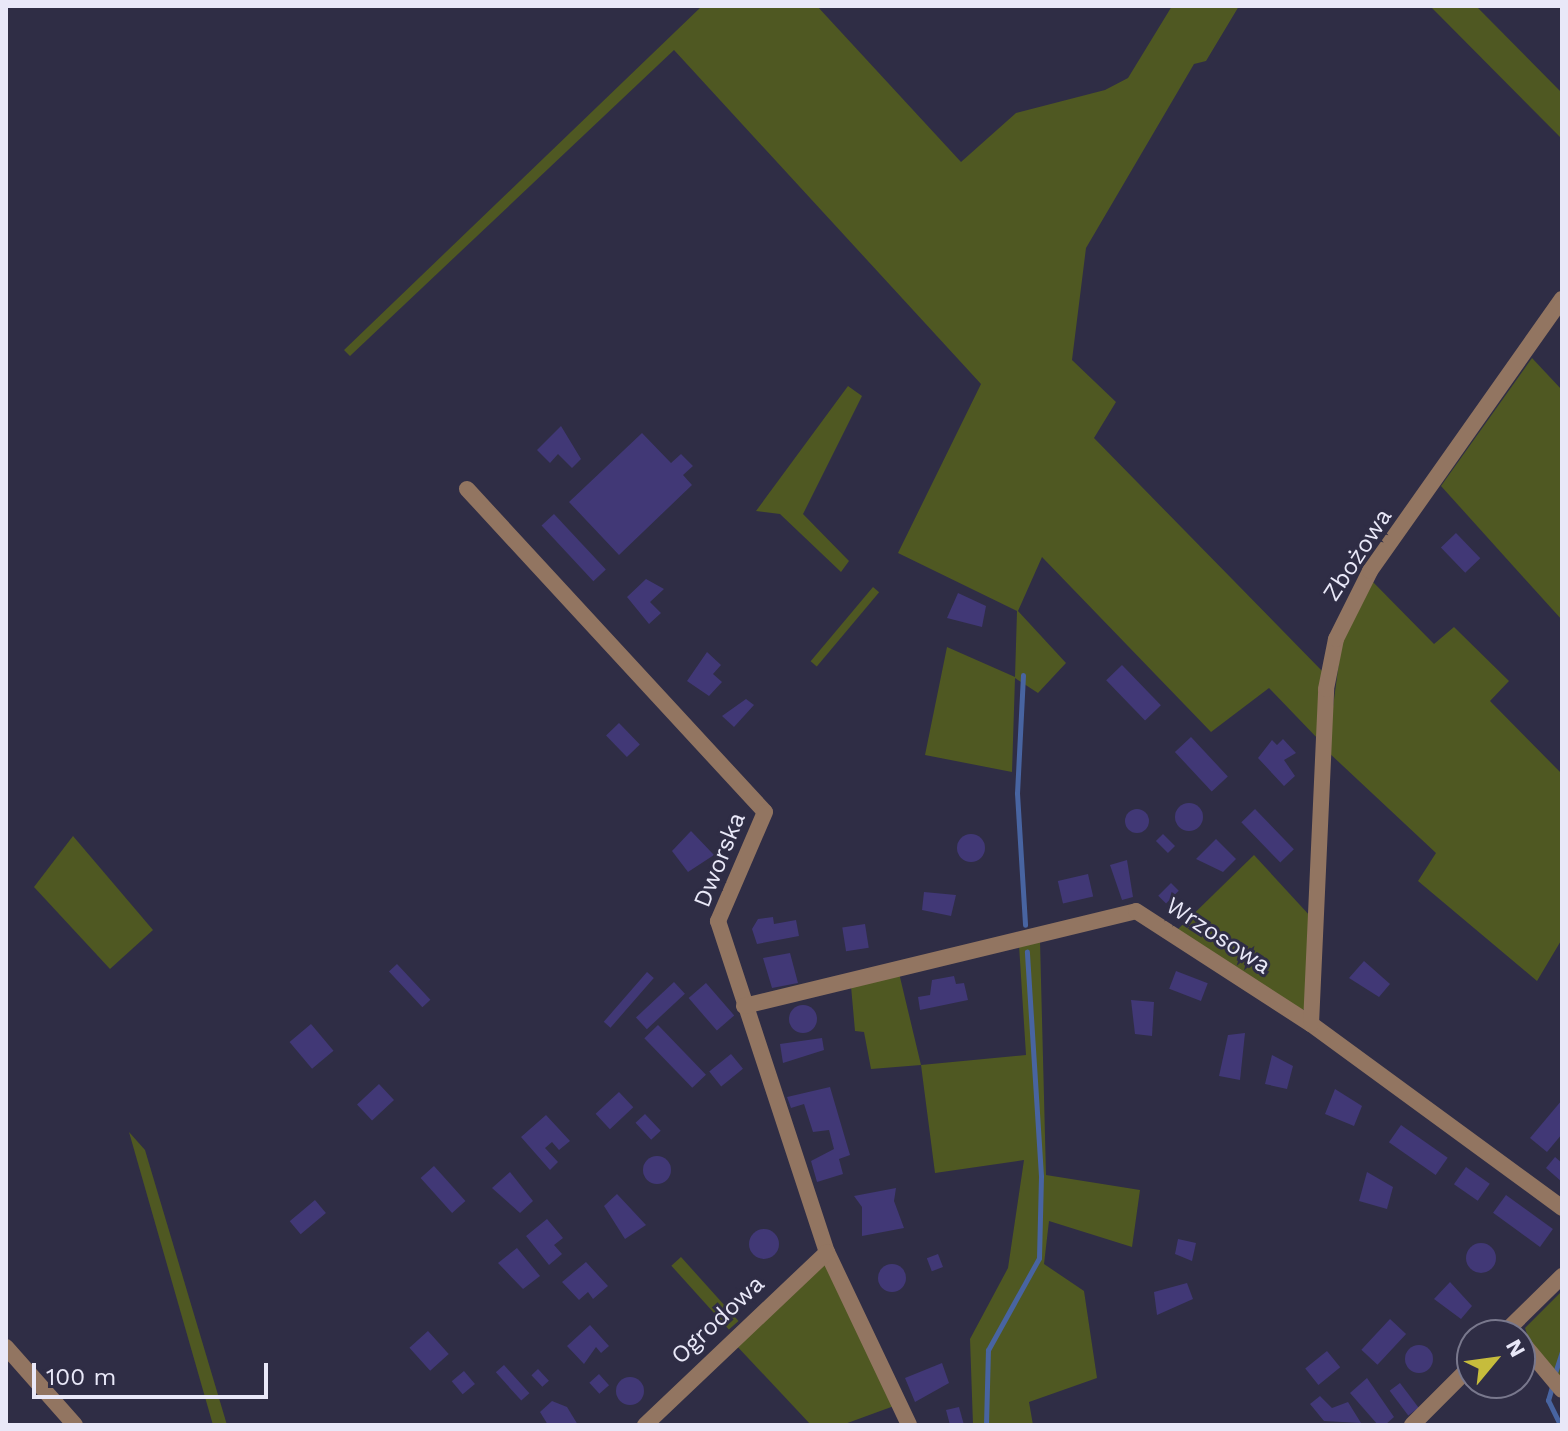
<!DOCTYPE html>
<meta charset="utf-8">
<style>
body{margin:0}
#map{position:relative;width:1568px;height:1431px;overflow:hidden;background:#2f2d45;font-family:"Work Sans",sans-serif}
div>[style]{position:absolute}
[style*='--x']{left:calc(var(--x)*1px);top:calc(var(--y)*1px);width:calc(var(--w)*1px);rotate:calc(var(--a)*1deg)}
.green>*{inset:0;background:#4f5822;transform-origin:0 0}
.stream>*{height:5px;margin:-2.5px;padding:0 2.5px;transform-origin:2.5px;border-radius:2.5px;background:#4864a1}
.building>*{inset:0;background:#413876;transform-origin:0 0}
.round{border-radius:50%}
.minor>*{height:16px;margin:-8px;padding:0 8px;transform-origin:8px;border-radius:8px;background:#927561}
.tertiary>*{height:16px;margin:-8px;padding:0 8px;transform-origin:8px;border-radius:8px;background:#927561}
span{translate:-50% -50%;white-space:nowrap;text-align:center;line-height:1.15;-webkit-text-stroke:6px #2f2d45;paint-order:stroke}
.street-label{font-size:24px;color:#e9e8f8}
.frame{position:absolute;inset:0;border:8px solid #e9e8f8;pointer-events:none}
.north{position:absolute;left:1456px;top:1319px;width:80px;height:80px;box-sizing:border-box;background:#2f2d45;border:2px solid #79788d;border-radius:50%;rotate:61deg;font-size:22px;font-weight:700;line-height:32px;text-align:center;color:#e9e8f8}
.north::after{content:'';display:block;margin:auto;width:28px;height:36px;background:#c6bc3c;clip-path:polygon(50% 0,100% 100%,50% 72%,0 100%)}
.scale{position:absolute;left:32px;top:1363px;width:236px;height:36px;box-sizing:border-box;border:4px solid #e9e8f8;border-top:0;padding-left:10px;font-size:24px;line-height:28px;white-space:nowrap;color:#e9e8f8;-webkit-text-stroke:6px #2f2d45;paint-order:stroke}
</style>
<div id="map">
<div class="green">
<div style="clip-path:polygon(702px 6px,817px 6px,961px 162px,1016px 113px,1105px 90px,1128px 78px,1172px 6px,1239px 6px,1206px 61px,1194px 64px,1086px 248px,1072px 360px,1116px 402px,1094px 438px,1324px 673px,1320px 741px,1269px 688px,1211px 732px,1042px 557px,1018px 611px,1066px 663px,1038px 693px,1015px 678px,1012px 772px,925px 755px,947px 647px,1015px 677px,1017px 611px,898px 553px,981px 384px,674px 50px,350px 356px,344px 350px)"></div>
<div style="clip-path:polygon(1430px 6px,1476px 6px,1562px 93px,1562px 139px)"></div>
<div style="clip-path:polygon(1532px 358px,1562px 390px,1562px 620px,1441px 486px)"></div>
<div style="clip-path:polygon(848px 386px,862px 396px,803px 514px,849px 561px,841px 572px,780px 514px,756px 511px)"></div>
<div style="clip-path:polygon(1371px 580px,1434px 644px,1454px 627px,1509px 681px,1490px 701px,1562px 774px,1562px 939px,1537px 981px,1418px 881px,1436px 853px,1327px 751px,1342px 640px)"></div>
<div style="left:873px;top:587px;width:8px;height:97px;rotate:40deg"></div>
<div style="clip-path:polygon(73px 836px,153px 930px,110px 969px,34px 887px)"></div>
<div style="clip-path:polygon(1254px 855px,1311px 917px,1305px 1009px,1296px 1012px,1174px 933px)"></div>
<div style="clip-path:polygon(1040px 941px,1046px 1175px,1140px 1190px,1132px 1247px,1049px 1221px,1044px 1264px,1084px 1291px,1097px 1378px,1029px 1402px,1033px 1425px,973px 1425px,970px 1339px,1008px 1268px,1024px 1160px,935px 1173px,921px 1065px,871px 1069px,864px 1032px,855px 1031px,851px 986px,899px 973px,921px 1065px,1026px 1055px,1019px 945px)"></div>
<div style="clip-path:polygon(129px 1132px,145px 1150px,227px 1425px,213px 1425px)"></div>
<div style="left:681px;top:1257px;width:86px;height:13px;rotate:48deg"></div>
<div style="clip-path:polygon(826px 1262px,894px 1406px,842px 1425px,811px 1425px,734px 1343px)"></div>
<div style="clip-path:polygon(1562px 1291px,1562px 1381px,1532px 1349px,1525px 1328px)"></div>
</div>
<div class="stream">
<div style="--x:1023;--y:675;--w:118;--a:92.9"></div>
<div style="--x:1017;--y:793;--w:132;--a:86.5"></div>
<div style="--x:1555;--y:1373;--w:22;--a:-72"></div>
<div style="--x:1553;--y:1383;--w:18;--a:106"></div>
<div style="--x:1548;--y:1400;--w:28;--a:64"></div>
<div style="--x:986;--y:1425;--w:75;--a:-88.5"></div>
<div style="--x:988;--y:1350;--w:105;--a:-61"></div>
<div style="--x:1039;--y:1258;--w:82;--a:-88.6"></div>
<div style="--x:1041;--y:1176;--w:225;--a:-93.6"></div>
</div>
<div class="building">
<div style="clip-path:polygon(561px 426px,581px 459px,572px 468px,558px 454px,550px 463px,537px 450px)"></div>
<div style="clip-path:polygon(642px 433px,671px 463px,681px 454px,693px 466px,683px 475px,692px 485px,619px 555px,569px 502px)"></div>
<div style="left:554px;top:514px;width:76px;height:17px;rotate:47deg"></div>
<div style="left:1456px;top:533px;width:35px;height:21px;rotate:46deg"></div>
<div style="clip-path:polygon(646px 579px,664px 589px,650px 602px,661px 613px,649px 624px,627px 597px)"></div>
<div style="clip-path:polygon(958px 593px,986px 606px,982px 627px,947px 618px)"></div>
<div style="clip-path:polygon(707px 652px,721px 665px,713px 674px,722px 682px,709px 696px,687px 681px)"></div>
<div style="left:1122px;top:665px;width:56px;height:22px;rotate:46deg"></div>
<div style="clip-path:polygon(746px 699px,754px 705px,734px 727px,722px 716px)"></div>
<div style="left:619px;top:723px;width:30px;height:18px;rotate:46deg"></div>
<div style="left:1191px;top:737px;width:54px;height:22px;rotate:47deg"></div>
<div style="clip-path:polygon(1283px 739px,1296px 753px,1284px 760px,1295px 776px,1284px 786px,1258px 758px,1272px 740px,1277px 745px)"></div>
<div class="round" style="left:1175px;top:803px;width:28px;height:28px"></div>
<div style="left:1255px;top:809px;width:56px;height:19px;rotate:46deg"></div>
<div class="round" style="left:1125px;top:809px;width:24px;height:24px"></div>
<div style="clip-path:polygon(691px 831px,714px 855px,688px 872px,672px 851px)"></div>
<div style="left:1163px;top:834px;width:17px;height:10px;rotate:45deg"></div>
<div class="round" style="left:957px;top:834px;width:28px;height:28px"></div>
<div style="clip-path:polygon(1216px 839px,1236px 859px,1223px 872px,1196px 859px)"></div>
<div style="clip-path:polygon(1127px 860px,1133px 897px,1122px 900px,1110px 865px)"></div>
<div style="left:1088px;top:874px;width:23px;height:31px;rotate:77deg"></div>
<div style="left:1171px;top:883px;width:11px;height:18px;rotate:45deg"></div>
<div style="clip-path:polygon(924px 892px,956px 895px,951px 916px,922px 910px)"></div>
<div style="clip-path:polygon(773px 917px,774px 924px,796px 920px,799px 936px,757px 944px,752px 929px,758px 919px)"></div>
<div style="left:865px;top:924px;width:24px;height:23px;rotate:81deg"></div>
<div style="clip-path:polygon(790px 953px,798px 983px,772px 988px,763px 958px)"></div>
<div style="clip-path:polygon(1364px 961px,1390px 984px,1379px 997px,1349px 978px)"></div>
<div style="left:397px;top:964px;width:49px;height:11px;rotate:47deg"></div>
<div style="left:1176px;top:971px;width:34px;height:19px;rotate:21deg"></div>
<div style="left:647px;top:972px;width:9px;height:66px;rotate:41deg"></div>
<div style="clip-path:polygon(954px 976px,956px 984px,964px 983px,968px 1000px,920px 1010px,918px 997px,930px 995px,932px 980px)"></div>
<div style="left:674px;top:982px;width:16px;height:52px;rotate:47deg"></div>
<div style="left:706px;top:983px;width:43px;height:23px;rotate:49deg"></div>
<div style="clip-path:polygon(1131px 1000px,1154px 1002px,1152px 1036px,1135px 1034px)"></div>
<div class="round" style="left:789px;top:1005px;width:28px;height:28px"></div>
<div style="left:311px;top:1024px;width:35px;height:28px;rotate:50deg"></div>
<div style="left:658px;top:1025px;width:69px;height:19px;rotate:46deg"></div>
<div style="clip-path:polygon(1245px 1033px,1240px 1080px,1219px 1076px,1228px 1035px)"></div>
<div style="clip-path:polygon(822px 1038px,824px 1050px,783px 1063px,780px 1044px)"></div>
<div style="left:731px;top:1054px;width:19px;height:28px;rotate:51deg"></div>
<div style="clip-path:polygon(1272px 1055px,1293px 1066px,1287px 1089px,1265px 1084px)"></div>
<div style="left:379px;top:1084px;width:22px;height:30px;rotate:47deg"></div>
<div style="clip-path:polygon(830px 1087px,850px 1155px,839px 1159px,843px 1174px,817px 1182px,811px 1161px,834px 1149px,829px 1130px,813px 1132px,804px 1104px,791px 1108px,787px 1097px)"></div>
<div style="clip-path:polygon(1335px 1089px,1362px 1106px,1354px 1126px,1325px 1114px)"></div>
<div style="left:619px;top:1092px;width:21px;height:32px;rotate:47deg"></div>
<div style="clip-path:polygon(1562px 1100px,1562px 1134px,1547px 1152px,1530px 1138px)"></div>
<div style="left:645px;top:1114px;width:23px;height:13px;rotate:47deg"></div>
<div style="clip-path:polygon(546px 1115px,570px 1141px,559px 1150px,552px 1142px,545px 1148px,558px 1162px,550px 1170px,521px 1137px)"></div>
<div style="left:1401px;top:1125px;width:57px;height:21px;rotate:35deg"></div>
<div class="round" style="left:643px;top:1156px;width:28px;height:28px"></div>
<div style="clip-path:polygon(1555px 1157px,1562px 1163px,1562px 1182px,1546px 1168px)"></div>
<div style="left:434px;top:1166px;width:47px;height:18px;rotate:48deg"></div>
<div style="left:1466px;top:1167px;width:29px;height:21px;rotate:35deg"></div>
<div style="clip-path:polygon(510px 1172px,533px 1201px,520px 1213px,492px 1188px)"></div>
<div style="clip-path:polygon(1367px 1172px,1393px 1187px,1387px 1209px,1359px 1201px)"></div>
<div style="clip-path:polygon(896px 1188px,894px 1201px,904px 1228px,862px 1236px,862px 1207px,854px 1196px)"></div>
<div style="clip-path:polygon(617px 1194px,646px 1225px,625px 1239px,604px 1206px)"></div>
<div style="left:1506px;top:1195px;width:58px;height:22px;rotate:36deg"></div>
<div style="left:315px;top:1200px;width:17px;height:33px;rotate:50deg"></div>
<div style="clip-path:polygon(547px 1219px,563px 1238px,554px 1245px,562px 1254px,549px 1265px,526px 1236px)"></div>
<div class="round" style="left:749px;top:1229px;width:30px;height:30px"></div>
<div style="clip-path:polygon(1178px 1239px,1196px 1243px,1192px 1261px,1175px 1254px)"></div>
<div class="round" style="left:1466px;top:1243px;width:30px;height:30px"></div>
<div style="clip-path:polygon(517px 1248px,540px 1276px,523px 1289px,498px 1263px)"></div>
<div style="left:938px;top:1254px;width:14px;height:12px;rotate:69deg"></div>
<div style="clip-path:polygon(586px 1262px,608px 1286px,593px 1299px,588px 1292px,579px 1300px,562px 1282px)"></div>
<div class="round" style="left:878px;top:1264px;width:28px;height:28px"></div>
<div style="clip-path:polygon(1450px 1282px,1472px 1306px,1461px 1319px,1434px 1299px)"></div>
<div style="clip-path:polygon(1187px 1283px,1193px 1299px,1157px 1315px,1154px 1292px)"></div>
<div style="left:1390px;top:1319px;width:22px;height:42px;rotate:43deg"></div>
<div style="clip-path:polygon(590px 1325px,609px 1346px,601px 1353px,596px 1347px,584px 1364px,567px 1346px)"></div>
<div style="left:428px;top:1331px;width:31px;height:25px;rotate:48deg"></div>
<div class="round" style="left:1405px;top:1345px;width:28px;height:28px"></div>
<div style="left:1327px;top:1351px;width:21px;height:28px;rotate:51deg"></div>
<div style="clip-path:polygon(942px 1363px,949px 1383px,915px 1402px,905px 1378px)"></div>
<div style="left:504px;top:1365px;width:38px;height:11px;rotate:48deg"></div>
<div style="left:538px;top:1369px;width:16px;height:9px;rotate:47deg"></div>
<div style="left:464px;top:1371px;width:17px;height:16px;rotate:50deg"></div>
<div style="left:599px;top:1374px;width:15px;height:13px;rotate:48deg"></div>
<div class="round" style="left:616px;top:1377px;width:28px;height:28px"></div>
<div style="clip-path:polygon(1367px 1378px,1394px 1417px,1385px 1425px,1378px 1425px,1350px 1393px)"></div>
<div style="left:1400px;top:1383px;width:31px;height:13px;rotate:53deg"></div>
<div style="clip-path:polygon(1320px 1396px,1332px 1408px,1348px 1402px,1361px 1423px,1324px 1421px,1310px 1404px)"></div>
<div style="clip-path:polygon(552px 1401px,567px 1407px,578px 1425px,548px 1425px,540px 1412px)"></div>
<div style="clip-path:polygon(959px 1407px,964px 1425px,950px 1425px,946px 1410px)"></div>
</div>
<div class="minor">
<div style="--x:467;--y:489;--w:439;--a:47.3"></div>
<div style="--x:765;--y:812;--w:119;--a:113.3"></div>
<div style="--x:718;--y:921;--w:348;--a:71.8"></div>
<div style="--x:827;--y:1252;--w:191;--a:64.6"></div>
<div style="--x:744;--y:1006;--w:403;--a:-13.6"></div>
<div style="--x:1136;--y:911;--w:208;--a:32.9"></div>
<div style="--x:1311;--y:1024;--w:311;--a:36.2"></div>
<div style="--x:1311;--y:1024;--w:335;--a:-87.4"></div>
<div style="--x:1326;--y:689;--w:51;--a:-78.7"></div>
<div style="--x:1336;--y:639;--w:76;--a:-63.4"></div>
<div style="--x:1370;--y:571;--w:333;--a:-54.8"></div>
<div style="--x:1502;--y:1335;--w:84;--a:-44.5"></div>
<div style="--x:1520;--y:1340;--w:65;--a:50"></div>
<div style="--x:645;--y:1425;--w:251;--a:-43.5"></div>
<div style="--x:1412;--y:1425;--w:85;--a:-45"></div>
</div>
<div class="tertiary">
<div style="--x:6;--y:1347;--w:104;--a:48.5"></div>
</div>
<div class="street-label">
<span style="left:1358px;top:555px;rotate:-57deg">Zbożowa</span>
<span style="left:720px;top:860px;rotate:-68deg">Dworska</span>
<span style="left:1218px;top:936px;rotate:33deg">Wrzosowa</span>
<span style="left:718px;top:1320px;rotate:-43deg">Ogrodowa</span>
</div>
<div class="frame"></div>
<div class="north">N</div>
<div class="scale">100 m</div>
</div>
